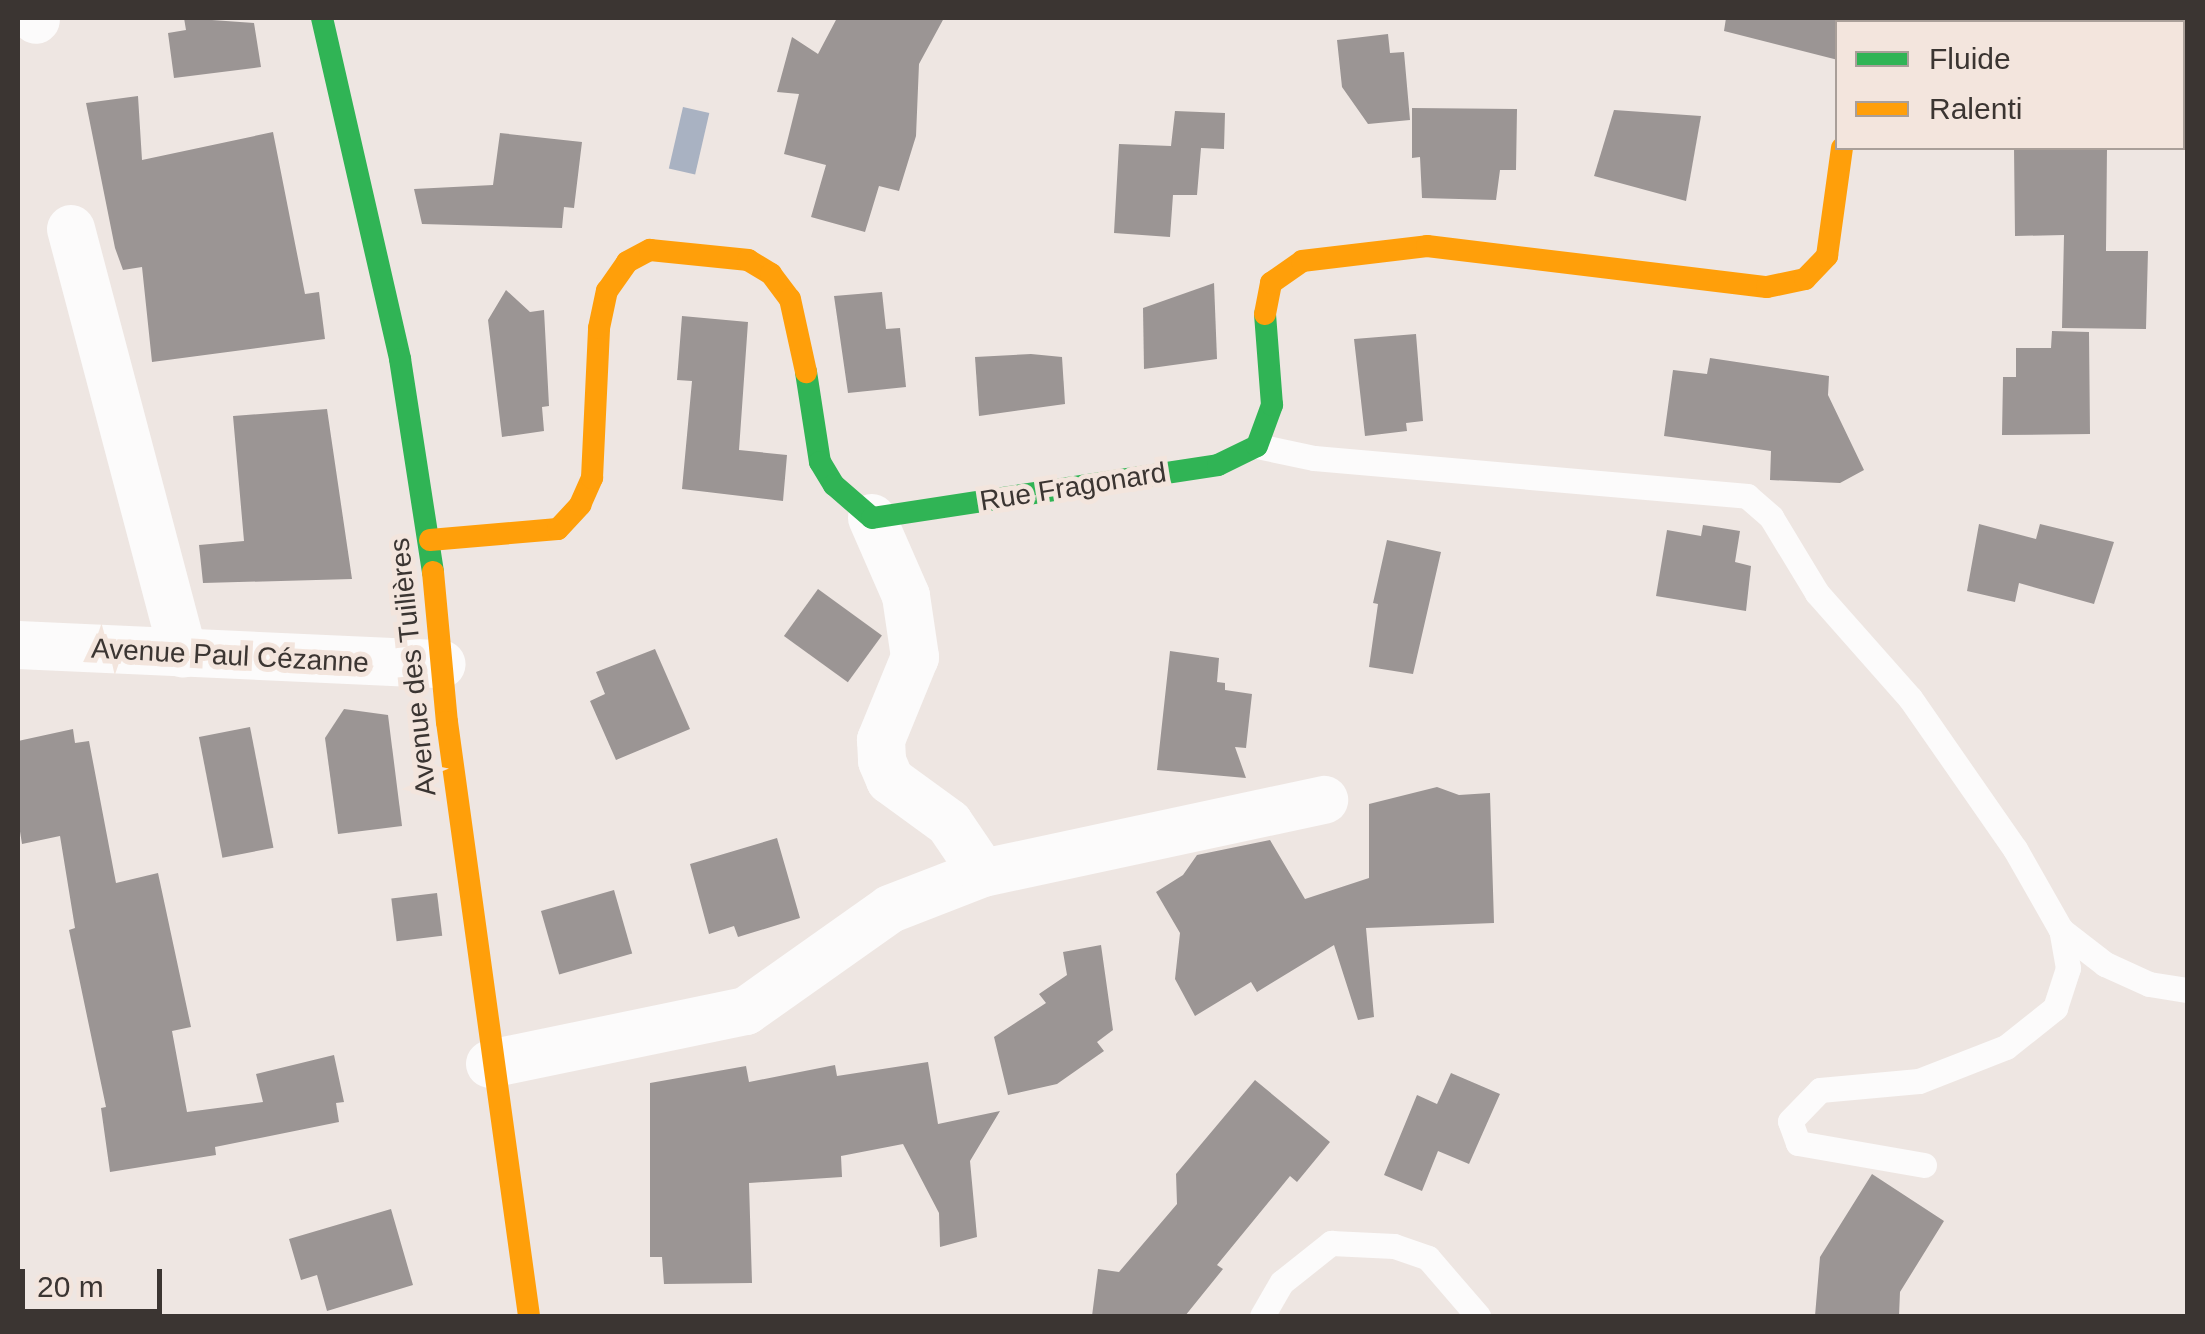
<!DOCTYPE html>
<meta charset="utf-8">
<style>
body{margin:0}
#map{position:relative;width:2205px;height:1334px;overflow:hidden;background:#eee6e2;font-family:Helvetica,sans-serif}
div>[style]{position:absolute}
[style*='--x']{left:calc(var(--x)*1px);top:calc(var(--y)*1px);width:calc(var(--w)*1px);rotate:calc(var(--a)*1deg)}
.water>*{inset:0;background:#a9b2c2;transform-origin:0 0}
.building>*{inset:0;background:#9b9594;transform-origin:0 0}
.lane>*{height:25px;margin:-12.5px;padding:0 12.5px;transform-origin:12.5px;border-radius:12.5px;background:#fcfbfb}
.street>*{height:48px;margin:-24px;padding:0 24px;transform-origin:24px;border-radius:24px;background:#fcfbfb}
.fast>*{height:22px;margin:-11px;padding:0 11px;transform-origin:11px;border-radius:11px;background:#30b455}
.slow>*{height:22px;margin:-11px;padding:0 11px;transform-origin:11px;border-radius:11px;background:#ff9f0a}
span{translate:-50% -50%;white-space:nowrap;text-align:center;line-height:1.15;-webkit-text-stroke:10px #f3e5dd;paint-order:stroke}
.street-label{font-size:28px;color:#3b3532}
.frame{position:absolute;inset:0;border:20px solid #3b3532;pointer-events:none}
.legend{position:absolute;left:1835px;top:20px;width:350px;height:130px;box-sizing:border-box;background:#f3e5dd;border:2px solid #a99f99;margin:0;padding:12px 18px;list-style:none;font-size:30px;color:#3b3532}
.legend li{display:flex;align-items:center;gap:20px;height:50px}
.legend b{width:50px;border:2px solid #a99f99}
.scale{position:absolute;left:20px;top:1269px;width:142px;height:45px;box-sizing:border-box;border:5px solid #3b3532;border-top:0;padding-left:12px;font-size:30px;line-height:35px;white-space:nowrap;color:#3b3532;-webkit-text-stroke:8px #f3e5dd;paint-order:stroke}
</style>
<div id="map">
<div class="water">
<div style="left:683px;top:107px;width:27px;height:63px;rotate:13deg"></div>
</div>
<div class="building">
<div style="clip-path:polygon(184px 18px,254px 23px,261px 67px,174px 78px,168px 33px,186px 30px)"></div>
<div style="clip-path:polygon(837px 18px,944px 18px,919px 64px,916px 136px,899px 191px,879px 186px,865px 232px,811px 217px,826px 165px,784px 154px,799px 94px,777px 92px,792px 37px,818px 54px)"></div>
<div style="clip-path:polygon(1726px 18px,1838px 18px,1838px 60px,1724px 31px)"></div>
<div style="clip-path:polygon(1388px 34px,1390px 53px,1404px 52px,1410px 120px,1368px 124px,1342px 87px,1337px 40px)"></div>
<div style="clip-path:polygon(138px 96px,142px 160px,273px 132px,305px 294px,319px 292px,325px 339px,152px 362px,142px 267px,123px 270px,115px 248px,86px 103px)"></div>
<div style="clip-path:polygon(1412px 108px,1517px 109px,1516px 170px,1500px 170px,1496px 200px,1422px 198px,1420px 157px,1412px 158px)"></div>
<div style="clip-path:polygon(1614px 110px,1701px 116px,1686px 201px,1594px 176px)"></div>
<div style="clip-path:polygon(1175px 111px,1225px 113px,1224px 149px,1201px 148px,1197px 195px,1173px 195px,1170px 237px,1114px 233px,1119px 144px,1171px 146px)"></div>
<div style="clip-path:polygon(500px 133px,582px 142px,574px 208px,564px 207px,562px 228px,422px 224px,414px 189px,493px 185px)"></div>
<div style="clip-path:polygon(2014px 148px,2107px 148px,2106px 251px,2148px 251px,2146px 329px,2062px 328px,2064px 235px,2015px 236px)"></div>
<div style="clip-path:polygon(1214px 283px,1217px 359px,1144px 369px,1143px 308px)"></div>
<div style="clip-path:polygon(506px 290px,530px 312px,544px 310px,549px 406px,542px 407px,544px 431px,502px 437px,488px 320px)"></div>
<div style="clip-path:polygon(882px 292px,886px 329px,900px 328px,906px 387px,848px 393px,834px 296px)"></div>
<div style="clip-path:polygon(682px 316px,748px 322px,739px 450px,787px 455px,783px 501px,682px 489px,692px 381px,677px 380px)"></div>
<div style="clip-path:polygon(2052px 331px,2089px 332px,2090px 434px,2002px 435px,2003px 377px,2016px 377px,2016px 348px,2051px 348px)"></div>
<div style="clip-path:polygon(1416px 334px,1423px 421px,1406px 423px,1407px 431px,1365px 436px,1354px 339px)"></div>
<div style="clip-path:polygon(1031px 354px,1062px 357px,1065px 404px,979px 416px,975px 357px)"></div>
<div style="clip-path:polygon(1710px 358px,1829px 376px,1828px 395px,1864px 470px,1840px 483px,1770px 480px,1771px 451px,1664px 436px,1673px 370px,1707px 374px)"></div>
<div style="clip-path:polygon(327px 409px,352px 579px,203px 583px,199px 545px,244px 541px,233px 416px)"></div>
<div style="clip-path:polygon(1979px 524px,2036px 539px,2040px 524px,2114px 542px,2094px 604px,2019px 583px,2015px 602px,1967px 591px)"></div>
<div style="clip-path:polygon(1703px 525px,1740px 531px,1735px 562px,1751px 566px,1746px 611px,1656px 596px,1667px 530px,1701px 536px)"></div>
<div style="clip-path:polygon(1387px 540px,1441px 552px,1413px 674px,1369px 667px,1378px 604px,1373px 603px)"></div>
<div style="left:818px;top:589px;width:79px;height:58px;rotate:36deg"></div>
<div style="clip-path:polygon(655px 649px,690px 729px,616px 760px,590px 701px,605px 694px,596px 672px)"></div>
<div style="clip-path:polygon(1170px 651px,1219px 658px,1217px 682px,1225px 683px,1225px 690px,1252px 694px,1246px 748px,1235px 747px,1246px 778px,1157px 770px)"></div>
<div style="clip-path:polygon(344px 709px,388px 715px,402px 826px,338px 834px,325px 738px)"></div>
<div style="left:250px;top:727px;width:123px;height:52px;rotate:79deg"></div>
<div style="clip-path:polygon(73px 729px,75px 743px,89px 741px,116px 883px,158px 873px,191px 1027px,172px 1031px,187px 1112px,263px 1102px,256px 1074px,334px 1055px,344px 1102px,336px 1103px,339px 1122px,215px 1147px,216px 1155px,110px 1172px,101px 1108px,106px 1107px,69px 930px,75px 928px,60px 836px,22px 844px,18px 819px,18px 741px)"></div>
<div style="clip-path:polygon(1437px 787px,1459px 795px,1490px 793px,1494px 923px,1366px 928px,1374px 1017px,1358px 1020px,1334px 945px,1257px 992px,1251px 982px,1195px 1016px,1175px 979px,1180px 933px,1156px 892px,1183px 875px,1197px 855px,1270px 840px,1305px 899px,1369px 878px,1369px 804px)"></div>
<div style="clip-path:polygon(777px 838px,800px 918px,738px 937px,734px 926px,709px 934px,690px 864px)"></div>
<div style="left:614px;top:890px;width:66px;height:76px;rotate:74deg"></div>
<div style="left:437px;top:893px;width:43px;height:46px;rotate:83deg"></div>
<div style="clip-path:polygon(1101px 945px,1113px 1030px,1097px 1042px,1104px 1051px,1057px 1084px,1008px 1095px,994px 1037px,1046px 1003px,1039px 994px,1067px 975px,1063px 952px)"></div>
<div style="clip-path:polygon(928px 1062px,938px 1124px,1000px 1111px,970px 1161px,977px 1237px,940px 1247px,939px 1213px,903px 1144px,841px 1156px,842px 1177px,749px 1183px,752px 1283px,664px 1284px,662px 1257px,650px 1257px,650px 1083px,746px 1066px,749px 1082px,835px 1065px,837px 1076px)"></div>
<div style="clip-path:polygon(1451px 1073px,1500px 1094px,1469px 1164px,1438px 1151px,1422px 1191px,1384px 1175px,1417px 1095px,1437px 1104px)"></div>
<div style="clip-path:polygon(1255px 1080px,1330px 1142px,1297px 1182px,1290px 1176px,1217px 1265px,1223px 1269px,1185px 1316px,1092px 1316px,1098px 1269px,1119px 1272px,1177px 1204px,1176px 1174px)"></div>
<div style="clip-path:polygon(1872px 1174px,1944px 1221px,1900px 1292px,1899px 1316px,1815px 1316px,1820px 1257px)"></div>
<div style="clip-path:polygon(391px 1209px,413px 1285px,327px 1311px,317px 1275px,301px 1280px,289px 1239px)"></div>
</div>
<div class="lane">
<div style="--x:1257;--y:446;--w:58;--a:11.9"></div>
<div style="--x:1314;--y:458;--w:435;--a:5"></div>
<div style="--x:1747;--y:496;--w:32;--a:41"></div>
<div style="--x:1771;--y:517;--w:89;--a:58.8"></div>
<div style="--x:1817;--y:593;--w:140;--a:48.5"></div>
<div style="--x:1910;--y:698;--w:184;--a:55.2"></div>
<div style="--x:2015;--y:849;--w:93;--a:60.4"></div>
<div style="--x:2061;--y:930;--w:56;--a:37.7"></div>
<div style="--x:2105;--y:964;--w:48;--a:24.4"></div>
<div style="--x:2149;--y:984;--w:39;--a:9"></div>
<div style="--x:1924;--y:1165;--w:128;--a:-170.1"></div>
<div style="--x:1798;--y:1143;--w:23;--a:-110"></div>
<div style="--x:1790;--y:1121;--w:43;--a:-45.9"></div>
<div style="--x:1820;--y:1090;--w:99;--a:-5.2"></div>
<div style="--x:1919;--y:1081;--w:93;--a:-21.3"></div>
<div style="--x:2006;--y:1047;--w:63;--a:-38.5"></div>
<div style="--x:2055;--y:1008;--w:42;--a:-72"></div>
<div style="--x:2068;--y:968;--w:39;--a:-100"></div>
<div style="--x:1262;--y:1316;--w:39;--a:-60"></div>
<div style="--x:1282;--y:1282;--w:63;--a:-38.5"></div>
<div style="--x:1331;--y:1243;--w:63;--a:2.7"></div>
<div style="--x:1394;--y:1246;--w:36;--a:19"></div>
<div style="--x:1428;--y:1258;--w:77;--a:49.2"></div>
</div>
<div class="street">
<div style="--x:35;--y:18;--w:2;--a:63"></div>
<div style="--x:2182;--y:87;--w:6;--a:0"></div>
<div style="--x:71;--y:229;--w:439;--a:75.2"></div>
<div style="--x:872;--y:518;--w:85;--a:66.4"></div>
<div style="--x:906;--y:596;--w:62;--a:81.6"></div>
<div style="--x:915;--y:657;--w:90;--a:112.3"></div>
<div style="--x:881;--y:740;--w:21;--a:87"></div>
<div style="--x:882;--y:761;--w:21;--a:67"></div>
<div style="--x:890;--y:780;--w:73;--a:36.1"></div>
<div style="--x:949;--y:823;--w:60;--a:55.8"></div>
<div style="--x:18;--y:645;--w:424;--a:2.6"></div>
<div style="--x:490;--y:1064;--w:261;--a:-11.7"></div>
<div style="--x:746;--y:1011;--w:176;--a:-35.3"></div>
<div style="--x:890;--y:909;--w:100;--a:-21.2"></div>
<div style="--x:983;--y:873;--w:349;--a:-12.1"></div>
</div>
<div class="fast">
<div style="--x:322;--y:18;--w:350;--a:77.1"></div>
<div style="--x:400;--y:359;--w:216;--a:81.2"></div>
<div style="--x:806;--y:372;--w:91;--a:81.2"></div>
<div style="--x:820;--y:462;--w:27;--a:59"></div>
<div style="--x:834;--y:485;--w:50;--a:41"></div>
<div style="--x:872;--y:518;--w:350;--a:-8.7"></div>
<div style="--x:1218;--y:465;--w:43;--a:-26"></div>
<div style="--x:1257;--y:446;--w:44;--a:-69.9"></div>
<div style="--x:1272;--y:405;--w:91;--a:-94.4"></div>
</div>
<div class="slow">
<div style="--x:1265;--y:314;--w:32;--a:-79"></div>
<div style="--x:1271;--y:283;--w:38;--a:-35"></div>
<div style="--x:1302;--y:261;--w:126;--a:-6.8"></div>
<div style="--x:1427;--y:246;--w:342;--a:6.9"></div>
<div style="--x:1767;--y:287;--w:39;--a:-12"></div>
<div style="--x:1805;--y:279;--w:32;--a:-46"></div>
<div style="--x:1827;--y:256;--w:109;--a:-82.1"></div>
<div style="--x:430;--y:540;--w:128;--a:-4.9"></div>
<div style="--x:558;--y:529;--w:33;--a:-47"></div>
<div style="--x:580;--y:505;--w:30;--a:-66"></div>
<div style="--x:592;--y:478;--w:150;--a:-87.3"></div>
<div style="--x:599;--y:328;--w:38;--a:-78"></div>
<div style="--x:607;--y:291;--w:35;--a:-55"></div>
<div style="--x:627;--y:262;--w:26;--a:-28"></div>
<div style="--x:650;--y:250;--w:99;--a:5.8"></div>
<div style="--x:748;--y:260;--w:27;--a:31"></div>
<div style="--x:771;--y:274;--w:31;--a:53"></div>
<div style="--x:790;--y:299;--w:75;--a:77.6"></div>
<div style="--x:433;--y:572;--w:151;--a:84.7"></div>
<div style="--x:447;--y:722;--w:600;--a:82.14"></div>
</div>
<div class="street-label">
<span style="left:1073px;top:487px;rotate:-9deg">Rue Fragonard</span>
<span style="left:230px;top:656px;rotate:3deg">Avenue Paul Cézanne</span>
<span style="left:413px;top:667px;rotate:-96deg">Avenue des Tuilières</span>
</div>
<div class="frame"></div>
<ul class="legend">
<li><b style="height:12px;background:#30b455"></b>Fluide</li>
<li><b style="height:12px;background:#ff9f0a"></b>Ralenti</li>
</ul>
<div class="scale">20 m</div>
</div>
